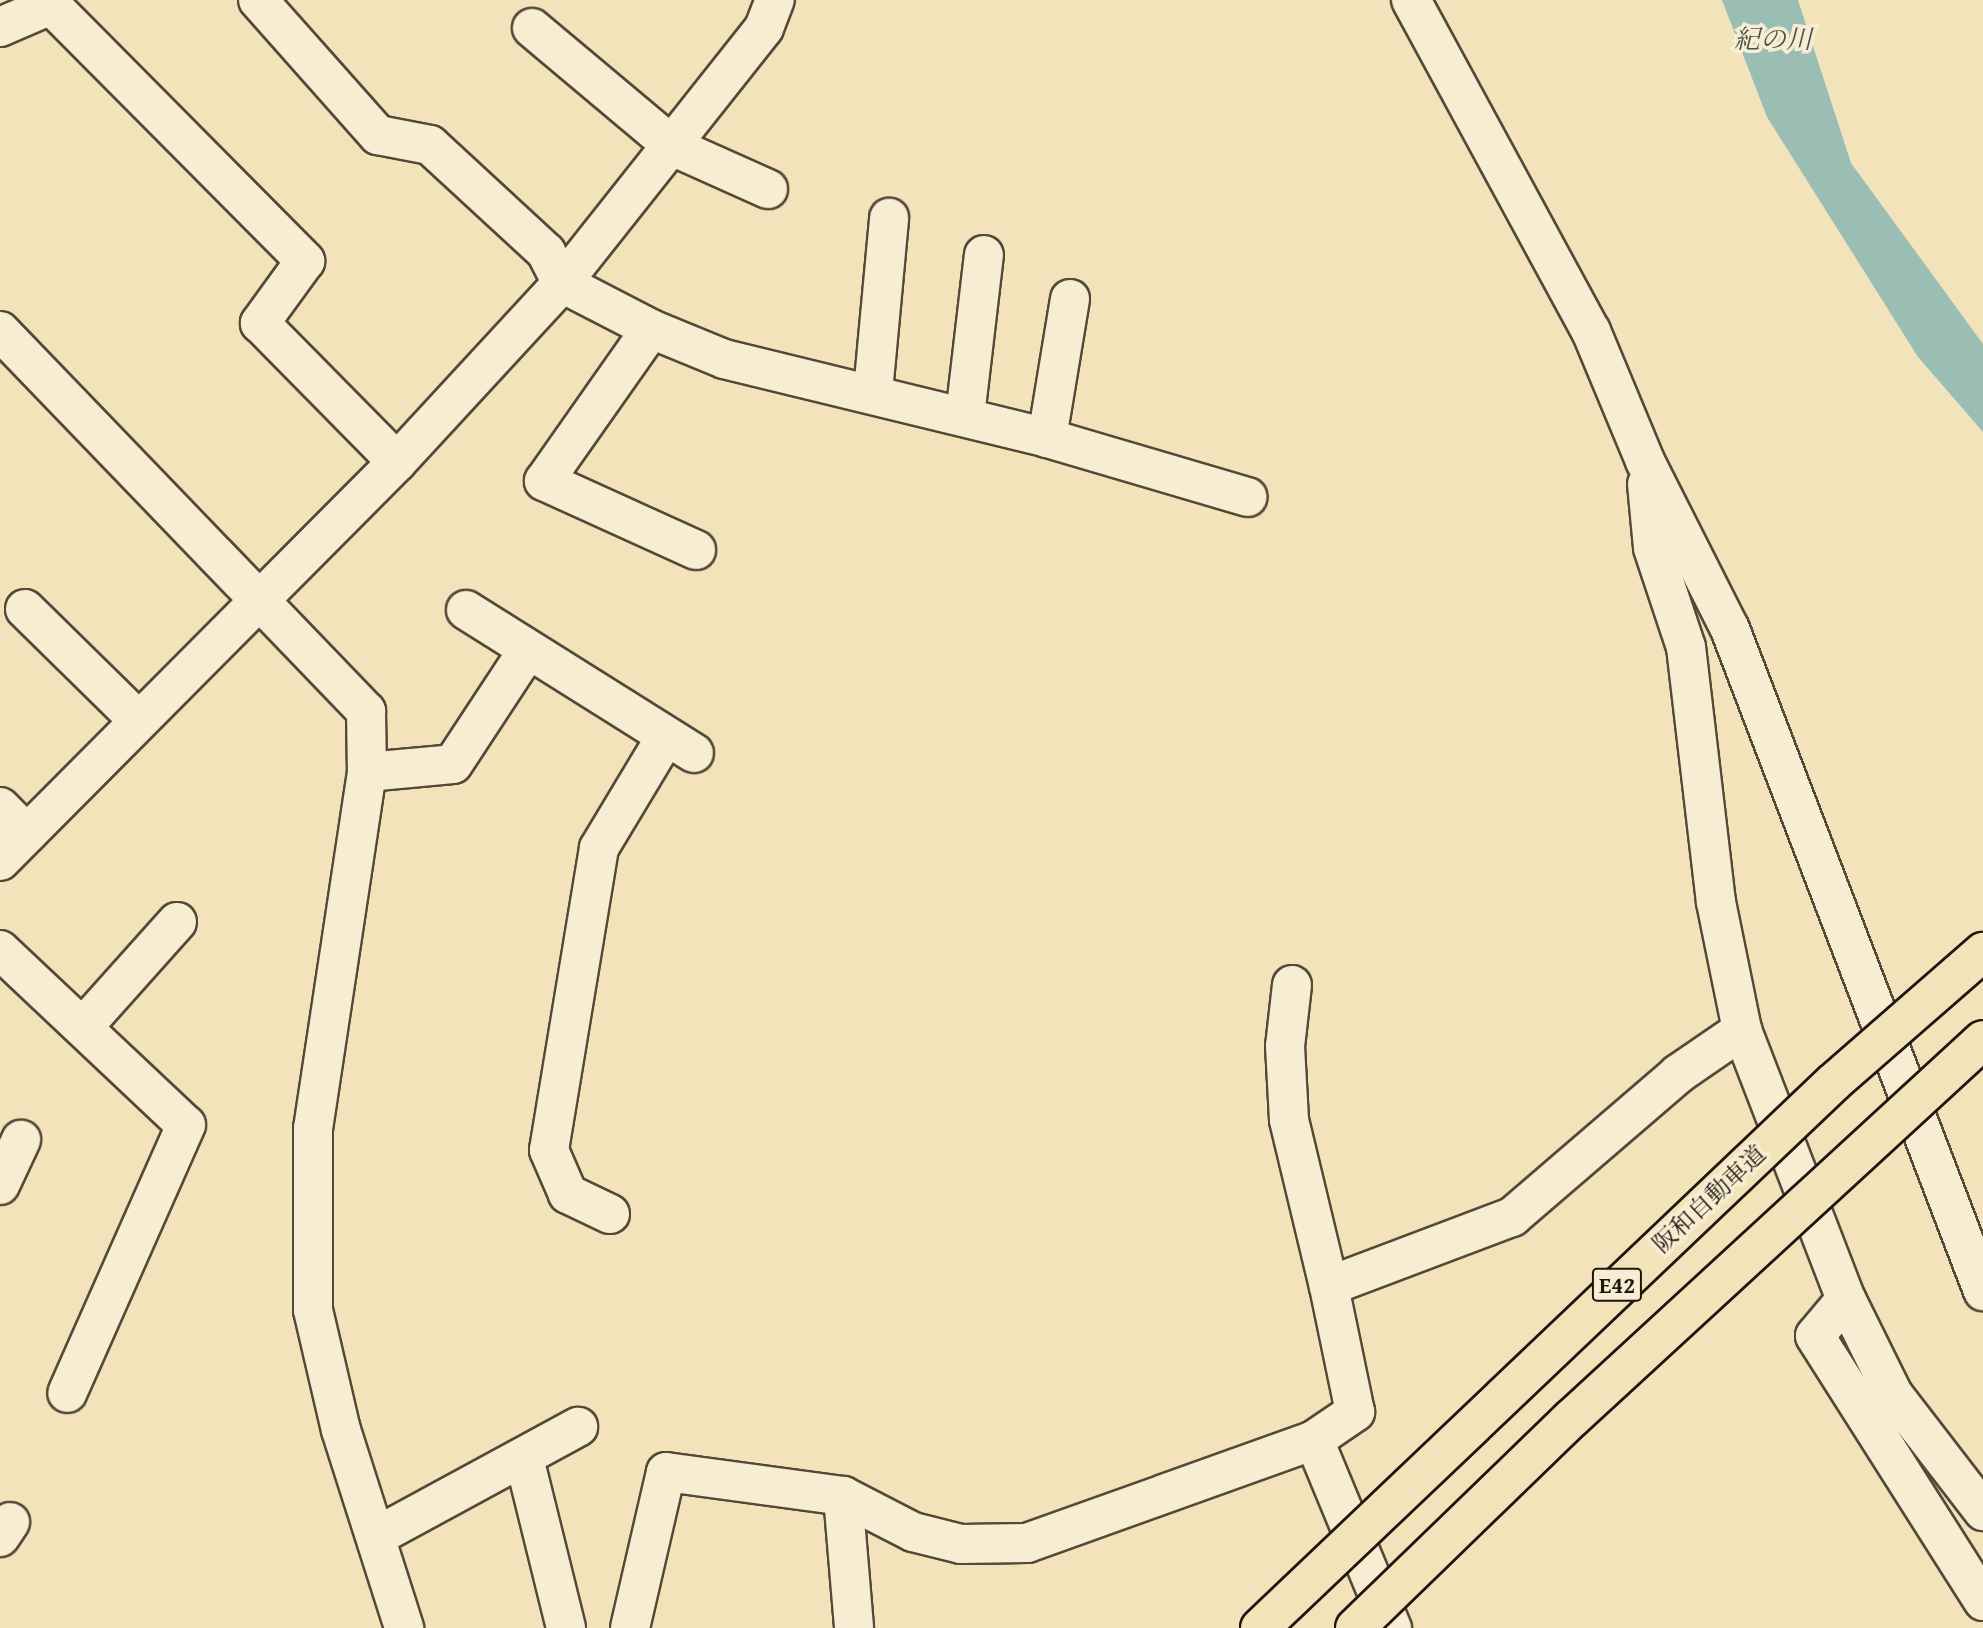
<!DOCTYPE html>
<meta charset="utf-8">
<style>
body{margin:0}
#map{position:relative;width:1983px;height:1628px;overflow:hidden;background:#f3e3bb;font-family:"Gentium Book Plus","Noto Serif JP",serif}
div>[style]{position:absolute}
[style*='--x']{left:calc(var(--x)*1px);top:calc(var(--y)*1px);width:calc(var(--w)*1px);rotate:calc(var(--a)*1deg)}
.water>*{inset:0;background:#9bbeb4}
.roads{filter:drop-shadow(2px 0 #544939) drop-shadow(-2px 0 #544939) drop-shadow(0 2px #544939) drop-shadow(0 -2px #544939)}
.minor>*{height:38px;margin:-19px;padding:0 19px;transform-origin:19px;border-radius:19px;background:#f7edd3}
.bridges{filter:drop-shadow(2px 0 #1f160e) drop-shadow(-2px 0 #1f160e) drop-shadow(0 2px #1f160e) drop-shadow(0 -2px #1f160e)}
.motorway-bridge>*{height:38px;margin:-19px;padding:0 19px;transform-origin:19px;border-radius:19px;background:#f3e3bb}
span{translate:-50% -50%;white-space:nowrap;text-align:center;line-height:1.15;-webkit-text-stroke:7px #f7edd3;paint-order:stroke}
.shield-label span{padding:2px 5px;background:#f7edd3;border:2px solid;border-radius:5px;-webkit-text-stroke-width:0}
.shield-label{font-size:23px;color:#1f160e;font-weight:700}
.street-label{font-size:24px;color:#1f160e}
.water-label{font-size:26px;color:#4a5148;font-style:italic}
</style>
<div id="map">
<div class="water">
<div style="clip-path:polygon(1722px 0,1798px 0,1851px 163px,1983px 344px,1983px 432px,1918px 357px,1767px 117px)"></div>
</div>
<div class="roads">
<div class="minor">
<div style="--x:258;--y:0;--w:181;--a:48.4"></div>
<div style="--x:378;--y:135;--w:53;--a:10.9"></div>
<div style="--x:430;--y:145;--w:158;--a:42.7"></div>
<div style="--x:546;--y:252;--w:35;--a:63"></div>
<div style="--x:562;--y:283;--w:100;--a:27.3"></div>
<div style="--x:651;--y:329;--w:79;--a:22.3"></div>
<div style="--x:724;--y:359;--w:333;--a:13.7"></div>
<div style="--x:1047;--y:438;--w:209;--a:16.4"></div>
<div style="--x:1411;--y:0;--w:377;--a:61.5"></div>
<div style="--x:1591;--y:331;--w:141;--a:67.4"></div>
<div style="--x:1645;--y:461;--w:188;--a:63.2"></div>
<div style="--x:1730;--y:629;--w:709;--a:69.08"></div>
<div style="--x:0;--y:27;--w:56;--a:-23.3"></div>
<div style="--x:51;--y:5;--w:361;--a:45.2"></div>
<div style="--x:305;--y:261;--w:77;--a:126"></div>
<div style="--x:260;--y:323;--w:195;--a:45.4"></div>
<div style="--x:532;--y:28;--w:185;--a:40"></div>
<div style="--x:674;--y:147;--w:103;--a:24.1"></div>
<div style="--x:651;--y:329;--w:186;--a:125.1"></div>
<div style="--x:544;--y:481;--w:167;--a:24.4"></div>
<div style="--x:0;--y:331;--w:528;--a:46.08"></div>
<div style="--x:366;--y:711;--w:61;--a:89.1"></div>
<div style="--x:367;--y:772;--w:360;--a:98.6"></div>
<div style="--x:313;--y:1128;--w:182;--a:90"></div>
<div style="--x:313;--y:1310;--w:123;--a:76.9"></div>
<div style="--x:341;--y:1430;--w:208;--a:72.3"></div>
<div style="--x:873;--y:392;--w:175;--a:-84.7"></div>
<div style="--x:965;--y:416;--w:162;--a:-83.3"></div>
<div style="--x:1047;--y:438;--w:141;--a:-80.6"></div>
<div style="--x:1647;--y:484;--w:64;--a:84.6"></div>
<div style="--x:1653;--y:548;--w:104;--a:71.6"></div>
<div style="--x:1686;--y:647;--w:257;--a:83.3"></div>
<div style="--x:1716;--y:902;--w:131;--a:78.5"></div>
<div style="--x:1742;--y:1030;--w:288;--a:68.9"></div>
<div style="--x:1846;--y:1299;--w:106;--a:63.7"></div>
<div style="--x:1893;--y:1394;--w:148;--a:52.4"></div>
<div style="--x:25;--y:609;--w:157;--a:44.5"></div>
<div style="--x:466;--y:610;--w:269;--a:32.1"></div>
<div style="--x:367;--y:772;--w:86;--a:-5.3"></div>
<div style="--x:453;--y:764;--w:133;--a:-56.7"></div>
<div style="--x:0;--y:807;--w:38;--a:45"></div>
<div style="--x:0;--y:861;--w:563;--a:-45.14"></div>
<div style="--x:397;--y:462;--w:243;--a:-47.3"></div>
<div style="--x:562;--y:283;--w:325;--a:-51.6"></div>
<div style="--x:764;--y:28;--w:30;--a:-69"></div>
<div style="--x:0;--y:950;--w:255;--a:43.3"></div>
<div style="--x:186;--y:1125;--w:293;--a:113.9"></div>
<div style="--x:1292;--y:985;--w:61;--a:96.5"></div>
<div style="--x:1285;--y:1046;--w:74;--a:86.9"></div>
<div style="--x:1289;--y:1120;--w:171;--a:76.5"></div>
<div style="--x:83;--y:1027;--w:141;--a:-48.2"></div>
<div style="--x:0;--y:1185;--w:50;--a:-65"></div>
<div style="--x:610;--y:1214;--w:47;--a:-154.5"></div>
<div style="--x:568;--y:1194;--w:48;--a:-113.4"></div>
<div style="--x:549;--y:1150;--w:306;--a:-80.6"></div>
<div style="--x:599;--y:848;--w:128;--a:-59"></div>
<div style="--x:1846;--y:1299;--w:48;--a:130"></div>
<div style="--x:1815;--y:1336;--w:314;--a:57.6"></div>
<div style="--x:1314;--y:1440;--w:204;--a:67.5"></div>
<div style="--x:524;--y:1458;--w:175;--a:76.1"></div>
<div style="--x:843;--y:1496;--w:132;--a:85.2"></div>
<div style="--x:377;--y:1536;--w:229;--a:-28.5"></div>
<div style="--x:0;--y:1537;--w:18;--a:-56"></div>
<div style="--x:630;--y:1628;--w:160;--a:-77"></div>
<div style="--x:666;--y:1472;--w:179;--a:7.7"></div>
<div style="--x:843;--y:1496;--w:79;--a:27.2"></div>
<div style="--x:913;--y:1532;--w:49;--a:14"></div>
<div style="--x:961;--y:1544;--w:66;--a:-0.9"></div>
<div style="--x:1027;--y:1543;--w:305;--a:-19.7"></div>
<div style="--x:1314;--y:1440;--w:50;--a:-34.3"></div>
<div style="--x:1355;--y:1412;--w:129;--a:-101.7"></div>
<div style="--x:1329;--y:1286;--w:196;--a:-20.7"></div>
<div style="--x:1512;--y:1217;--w:219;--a:-40.7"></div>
<div style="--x:1678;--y:1074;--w:78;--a:-34.5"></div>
</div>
</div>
<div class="bridges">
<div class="motorway-bridge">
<div style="--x:1260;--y:1628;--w:792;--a:-43.57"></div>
<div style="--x:1834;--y:1082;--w:198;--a:-41.1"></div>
<div style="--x:1355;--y:1628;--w:302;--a:-44.1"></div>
<div style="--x:1572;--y:1418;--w:558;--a:-42.6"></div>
</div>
</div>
<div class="shield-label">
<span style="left:1617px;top:1285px">E42</span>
</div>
<div class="street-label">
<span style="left:1709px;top:1199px;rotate:-43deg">阪和自動車道</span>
</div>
<div class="water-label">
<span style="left:1773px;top:39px">紀の川</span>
</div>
</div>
